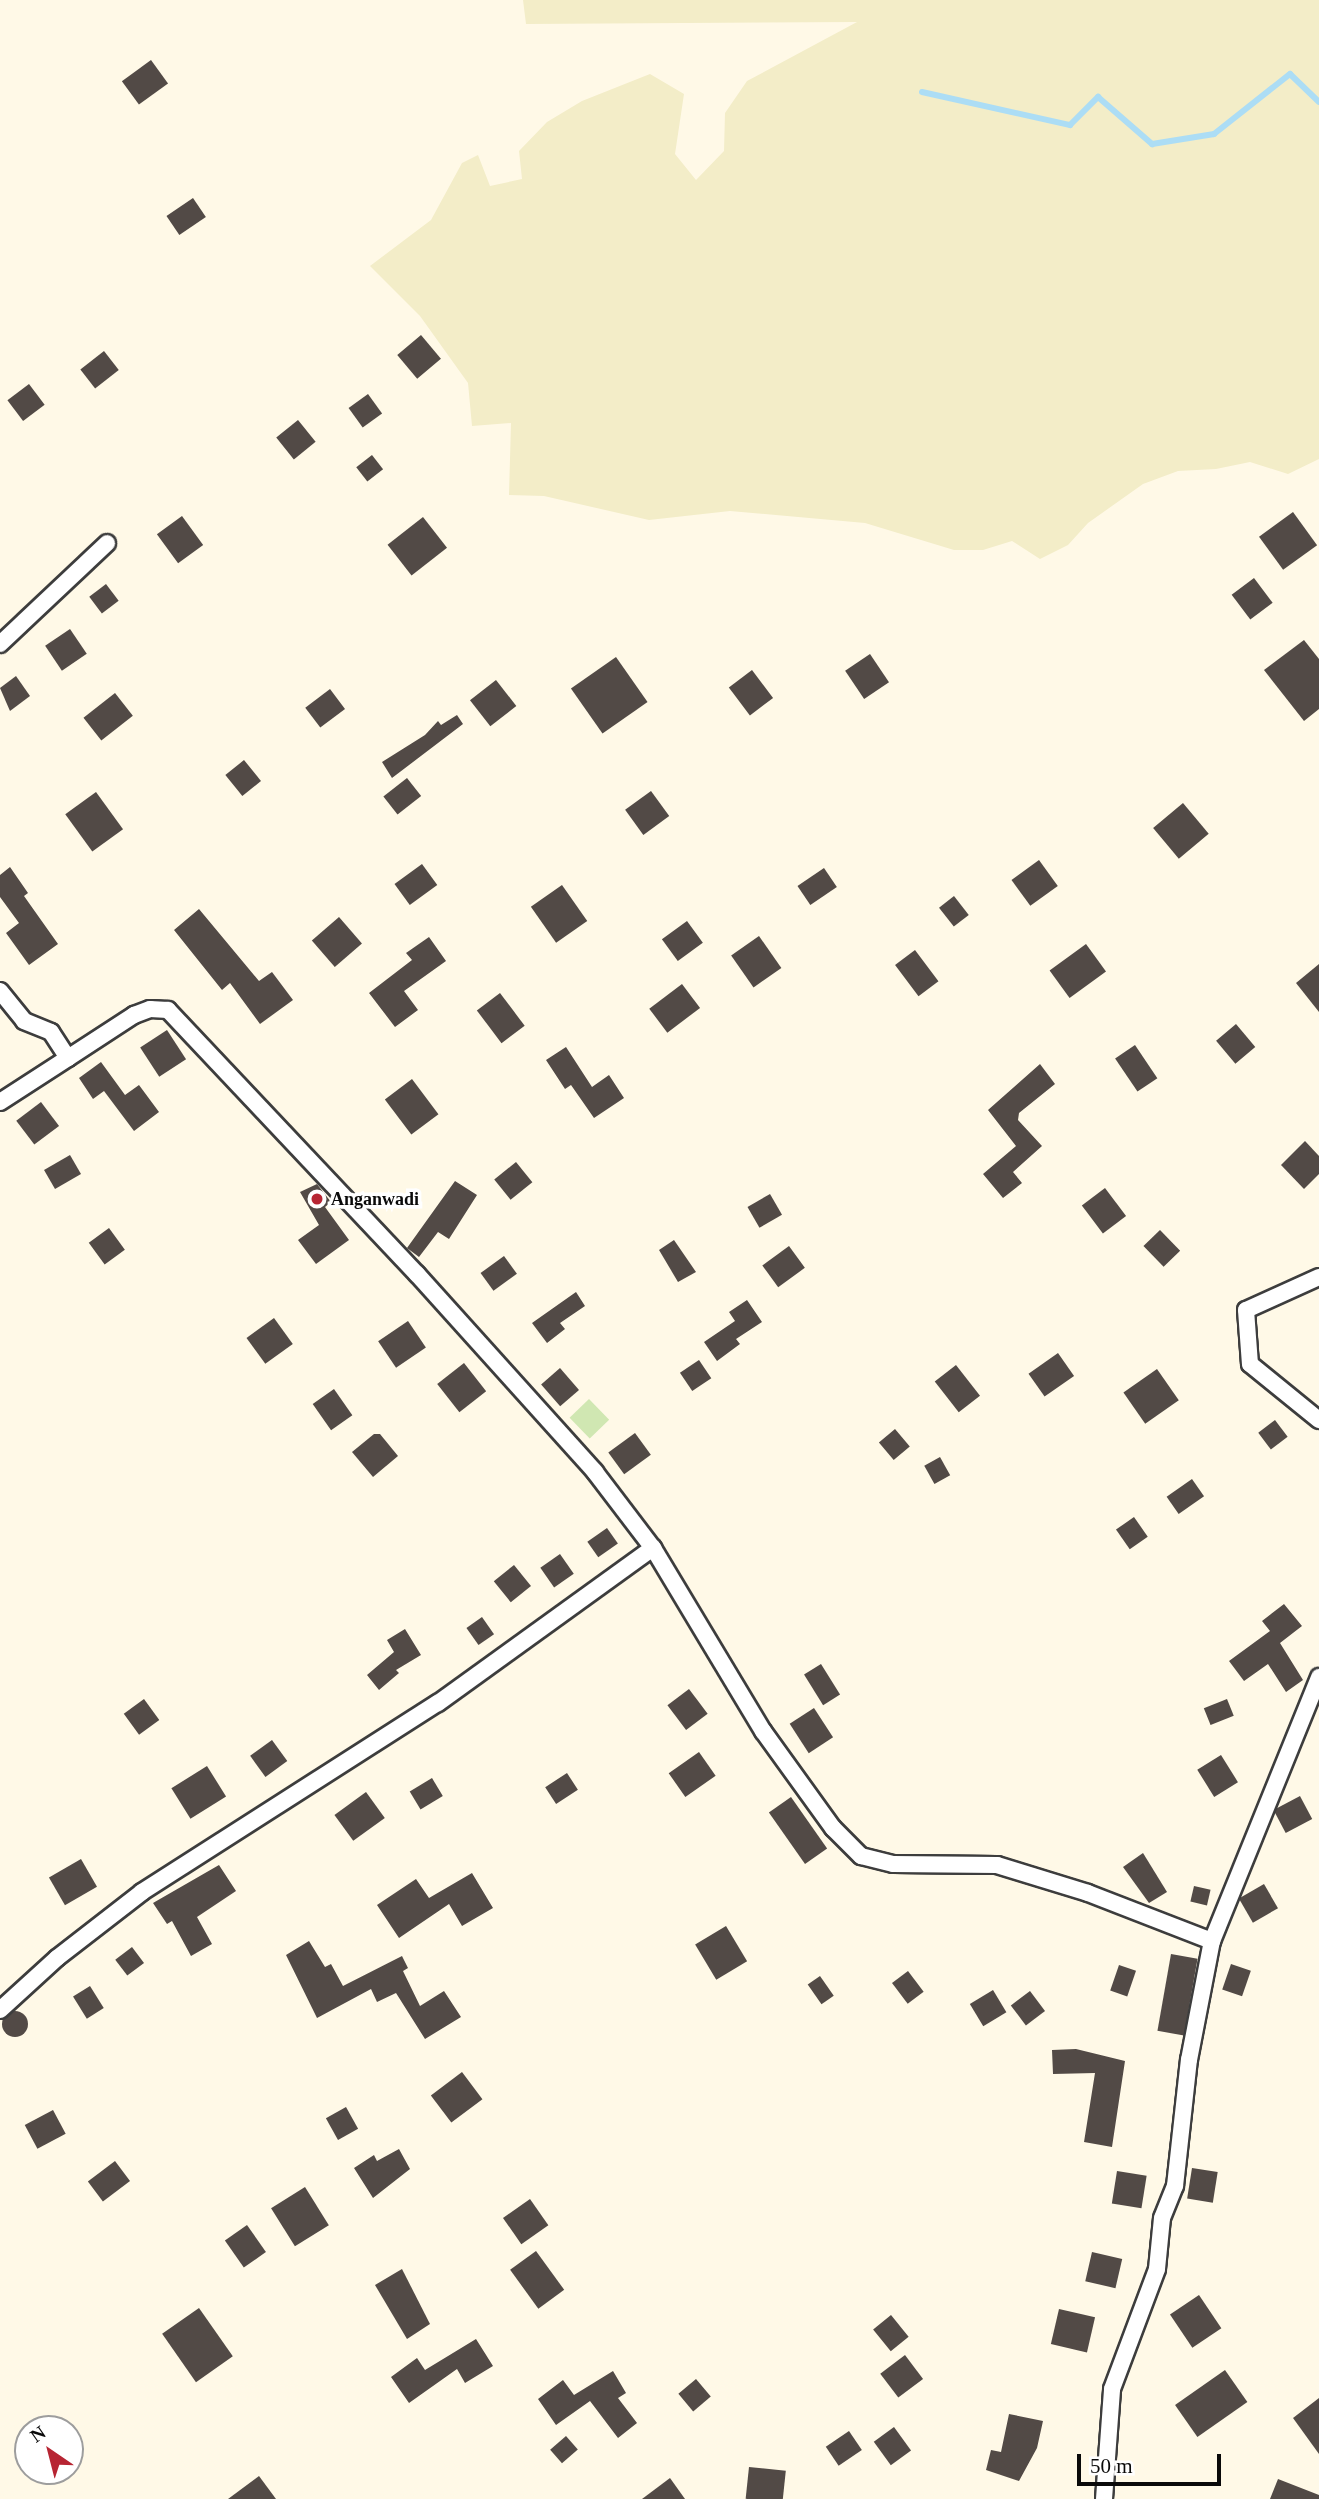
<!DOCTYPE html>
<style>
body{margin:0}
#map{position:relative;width:1319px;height:2499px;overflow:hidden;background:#fff9e7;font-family:Georgia,serif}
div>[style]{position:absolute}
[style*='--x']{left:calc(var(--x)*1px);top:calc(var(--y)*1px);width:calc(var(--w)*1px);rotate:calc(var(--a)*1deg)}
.farmland>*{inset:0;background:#f3edc8}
.green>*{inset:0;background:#d0e7b2;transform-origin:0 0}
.stream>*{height:6px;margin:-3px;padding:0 3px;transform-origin:3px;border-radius:3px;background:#acddf5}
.building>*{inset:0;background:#524a46;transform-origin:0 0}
.round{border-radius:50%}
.roads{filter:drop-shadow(2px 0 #3d3d3d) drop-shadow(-2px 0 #3d3d3d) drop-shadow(0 2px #3d3d3d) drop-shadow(0 -2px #3d3d3d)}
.minor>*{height:16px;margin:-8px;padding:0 8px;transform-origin:8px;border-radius:8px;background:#fff}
.dots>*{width:19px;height:19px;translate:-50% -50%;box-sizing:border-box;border:4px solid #fff;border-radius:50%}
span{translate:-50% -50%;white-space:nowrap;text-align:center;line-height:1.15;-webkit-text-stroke:7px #fff;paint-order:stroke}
.poi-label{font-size:18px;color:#0a0a0a;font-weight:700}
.left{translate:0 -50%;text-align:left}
.north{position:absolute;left:14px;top:2415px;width:70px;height:70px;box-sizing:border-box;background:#fff;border:2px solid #9d9d9d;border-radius:50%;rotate:325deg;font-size:19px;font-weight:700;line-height:28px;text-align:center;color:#0a0a0a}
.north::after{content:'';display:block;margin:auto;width:24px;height:32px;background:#b72533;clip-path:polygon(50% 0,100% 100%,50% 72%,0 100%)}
.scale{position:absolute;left:1077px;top:2454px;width:144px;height:32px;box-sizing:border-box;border:4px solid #0a0a0a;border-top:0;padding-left:9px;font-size:21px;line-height:24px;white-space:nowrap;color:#0a0a0a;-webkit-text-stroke:5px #fff;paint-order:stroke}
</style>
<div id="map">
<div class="farmland">
<div style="clip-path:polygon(523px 0,1319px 0,1319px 459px,1288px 474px,1250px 462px,1216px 469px,1178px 471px,1143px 484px,1088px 523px,1068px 545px,1040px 559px,1012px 541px,983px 550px,954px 550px,865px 523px,730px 511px,649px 520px,544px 496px,509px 495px,511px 423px,472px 426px,468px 383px,420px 316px,370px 266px,431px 220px,462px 163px,478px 155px,490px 186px,522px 179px,519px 151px,547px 122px,582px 101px,650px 74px,684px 94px,675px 154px,696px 180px,724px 151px,725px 113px,747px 81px,857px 22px,526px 24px)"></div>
</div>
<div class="green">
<div style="left:589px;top:1399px;width:29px;height:27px;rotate:46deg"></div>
</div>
<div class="stream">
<div style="--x:922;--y:92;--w:152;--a:12.6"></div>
<div style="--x:1070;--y:125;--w:40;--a:-45"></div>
<div style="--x:1098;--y:97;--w:72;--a:41"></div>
<div style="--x:1152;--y:144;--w:63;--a:-9.2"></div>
<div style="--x:1214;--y:134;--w:97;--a:-38.3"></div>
<div style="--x:1290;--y:74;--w:40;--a:44"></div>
</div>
<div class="building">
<div style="left:151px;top:60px;width:29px;height:36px;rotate:54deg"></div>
<div style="left:193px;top:198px;width:23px;height:32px;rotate:56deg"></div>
<div style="left:421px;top:335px;width:31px;height:31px;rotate:50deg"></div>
<div style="left:104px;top:351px;width:24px;height:30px;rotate:52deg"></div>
<div style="left:29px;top:384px;width:26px;height:27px;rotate:53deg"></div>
<div style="left:368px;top:394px;width:24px;height:24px;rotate:54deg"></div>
<div style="left:298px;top:420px;width:28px;height:28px;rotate:51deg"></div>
<div style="left:372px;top:455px;width:18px;height:20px;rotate:52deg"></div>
<div style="left:1293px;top:512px;width:41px;height:42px;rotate:54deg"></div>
<div style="left:182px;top:516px;width:36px;height:31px;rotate:54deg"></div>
<div style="left:423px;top:517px;width:39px;height:45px;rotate:52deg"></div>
<div style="left:1254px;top:578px;width:31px;height:28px;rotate:53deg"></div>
<div style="left:106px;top:584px;width:21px;height:21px;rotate:53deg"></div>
<div style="left:70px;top:629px;width:30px;height:30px;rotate:56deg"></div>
<div style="clip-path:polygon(1304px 640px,1319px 659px,1319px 709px,1304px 721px,1264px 670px)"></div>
<div style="left:870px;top:654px;width:34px;height:30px;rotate:56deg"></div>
<div style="left:616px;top:657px;width:55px;height:55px;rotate:55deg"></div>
<div style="left:752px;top:670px;width:35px;height:29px;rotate:53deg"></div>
<div style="clip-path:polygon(16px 676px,30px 696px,10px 711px,0 688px)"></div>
<div style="left:496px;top:680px;width:33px;height:33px;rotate:52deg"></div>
<div style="left:330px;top:689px;width:25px;height:31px;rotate:53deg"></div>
<div style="left:115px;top:693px;width:29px;height:40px;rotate:52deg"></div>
<div style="clip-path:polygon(457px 715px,463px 724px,392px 778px,382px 762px,425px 735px,438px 721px,441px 725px)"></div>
<div style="left:244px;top:760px;width:27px;height:24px;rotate:51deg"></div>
<div style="left:407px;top:778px;width:23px;height:30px;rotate:52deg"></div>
<div style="left:651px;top:791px;width:31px;height:32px;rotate:54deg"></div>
<div style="left:96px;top:792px;width:46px;height:38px;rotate:54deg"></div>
<div style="left:1183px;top:803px;width:40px;height:39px;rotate:50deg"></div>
<div style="left:1039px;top:860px;width:32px;height:34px;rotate:54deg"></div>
<div style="left:422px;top:864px;width:26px;height:34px;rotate:54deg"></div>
<div style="clip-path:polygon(10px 867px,28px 893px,24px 896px,58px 944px,29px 965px,6px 933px,19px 923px,0 897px,0 875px)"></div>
<div style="left:824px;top:868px;width:23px;height:32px;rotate:56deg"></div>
<div style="left:562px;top:885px;width:44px;height:38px;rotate:55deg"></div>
<div style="left:954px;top:896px;width:24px;height:19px;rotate:52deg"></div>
<div style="clip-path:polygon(199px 909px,259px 981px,272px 972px,293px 1000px,260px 1024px,230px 983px,222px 990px,174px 930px)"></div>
<div style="left:339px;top:917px;width:35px;height:36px;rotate:49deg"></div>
<div style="left:687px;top:921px;width:27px;height:31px;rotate:54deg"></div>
<div style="left:759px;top:936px;width:39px;height:34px;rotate:55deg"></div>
<div style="clip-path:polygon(429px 937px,446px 961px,404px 991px,418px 1010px,395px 1027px,369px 993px,412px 960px,406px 953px)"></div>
<div style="left:1086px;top:944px;width:34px;height:45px;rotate:54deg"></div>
<div style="left:915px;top:950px;width:39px;height:25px;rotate:53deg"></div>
<div style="clip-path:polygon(1319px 964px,1319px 1012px,1296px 983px)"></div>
<div style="left:682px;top:984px;width:30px;height:41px;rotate:53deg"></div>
<div style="left:500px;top:993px;width:41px;height:29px;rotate:53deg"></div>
<div style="left:1236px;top:1024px;width:30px;height:26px;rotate:50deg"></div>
<div style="left:167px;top:1030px;width:35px;height:32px;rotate:57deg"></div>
<div style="left:1135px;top:1045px;width:40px;height:24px;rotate:56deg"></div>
<div style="clip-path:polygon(566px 1047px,592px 1087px,609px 1075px,624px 1098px,594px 1118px,571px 1085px,565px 1089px,546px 1060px)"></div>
<div style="clip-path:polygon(101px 1062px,125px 1095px,139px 1085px,159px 1112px,134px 1131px,104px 1091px,93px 1099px,79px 1078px)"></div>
<div style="clip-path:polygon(1040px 1064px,1055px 1084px,1019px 1113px,1018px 1120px,1042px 1146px,1013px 1172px,1022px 1183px,1003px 1198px,983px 1174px,1016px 1146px,988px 1110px)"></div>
<div style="left:412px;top:1079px;width:44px;height:34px;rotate:53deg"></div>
<div style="left:41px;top:1102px;width:30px;height:31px;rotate:53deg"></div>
<div style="clip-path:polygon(1305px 1141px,1319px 1156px,1319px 1174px,1304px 1189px,1281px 1165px)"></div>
<div style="left:70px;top:1155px;width:22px;height:30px;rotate:60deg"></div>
<div style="left:516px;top:1162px;width:26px;height:28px;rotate:51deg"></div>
<div style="clip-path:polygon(455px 1181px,477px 1195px,449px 1239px,438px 1232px,419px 1257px,407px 1248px)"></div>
<div style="clip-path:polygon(317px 1184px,331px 1202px,325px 1207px,349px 1240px,316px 1264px,298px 1240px,319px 1225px,300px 1192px)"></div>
<div style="left:1105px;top:1188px;width:35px;height:29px;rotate:53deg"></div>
<div style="left:770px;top:1194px;width:24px;height:26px;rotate:60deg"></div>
<div style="left:109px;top:1228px;width:27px;height:25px;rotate:54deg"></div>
<div style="left:1160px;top:1230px;width:29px;height:23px;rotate:46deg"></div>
<div style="clip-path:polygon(674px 1240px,696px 1272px,678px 1282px,659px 1250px)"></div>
<div style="left:789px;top:1246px;width:27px;height:33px;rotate:54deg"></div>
<div style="left:504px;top:1256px;width:22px;height:29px;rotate:54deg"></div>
<div style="clip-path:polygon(576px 1292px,585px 1306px,560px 1323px,565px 1329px,547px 1343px,532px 1323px)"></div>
<div style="clip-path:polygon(747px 1300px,762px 1322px,736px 1339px,740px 1344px,717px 1361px,704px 1342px,735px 1321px,729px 1312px)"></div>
<div style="left:274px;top:1318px;width:32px;height:34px;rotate:54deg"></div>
<div style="left:408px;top:1321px;width:32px;height:36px;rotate:56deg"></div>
<div style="left:1058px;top:1353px;width:28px;height:36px;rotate:55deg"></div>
<div style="left:699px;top:1360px;width:22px;height:23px;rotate:56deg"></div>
<div style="left:464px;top:1363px;width:36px;height:34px;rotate:52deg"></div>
<div style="left:956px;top:1365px;width:39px;height:27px;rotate:52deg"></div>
<div style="left:560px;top:1368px;width:29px;height:25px;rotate:49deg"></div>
<div style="left:1157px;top:1369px;width:38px;height:41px;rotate:55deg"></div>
<div style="left:334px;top:1389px;width:32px;height:26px;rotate:55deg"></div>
<div style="left:1275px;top:1420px;width:21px;height:21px;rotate:53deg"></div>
<div style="left:895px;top:1429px;width:23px;height:21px;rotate:50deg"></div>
<div style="left:635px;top:1433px;width:27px;height:33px;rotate:54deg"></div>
<div style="clip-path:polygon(374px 1434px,380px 1434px,398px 1456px,373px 1477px,352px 1452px)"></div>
<div style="left:940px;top:1457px;width:21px;height:18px;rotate:61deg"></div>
<div style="left:1192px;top:1479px;width:21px;height:31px;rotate:55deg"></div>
<div style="left:1134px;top:1517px;width:24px;height:22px;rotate:55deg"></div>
<div style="left:607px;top:1528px;width:19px;height:24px;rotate:55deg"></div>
<div style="left:560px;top:1554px;width:24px;height:24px;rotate:55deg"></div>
<div style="left:514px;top:1565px;width:27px;height:26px;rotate:51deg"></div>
<div style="clip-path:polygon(1284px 1604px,1302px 1626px,1280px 1643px,1303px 1680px,1286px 1692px,1268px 1664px,1244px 1681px,1229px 1661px,1270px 1631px,1262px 1621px)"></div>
<div style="left:482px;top:1617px;width:21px;height:19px;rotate:55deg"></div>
<div style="clip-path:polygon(405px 1629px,421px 1655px,396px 1670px,399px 1673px,379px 1690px,367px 1675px,394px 1652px,387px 1640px)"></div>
<div style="left:821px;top:1664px;width:36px;height:20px;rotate:58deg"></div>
<div style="left:689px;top:1689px;width:31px;height:27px;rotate:53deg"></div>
<div style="left:144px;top:1699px;width:26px;height:25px;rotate:54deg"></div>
<div style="left:1227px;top:1699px;width:18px;height:25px;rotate:68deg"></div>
<div style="left:814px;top:1708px;width:35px;height:29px;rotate:57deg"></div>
<div style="left:272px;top:1740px;width:26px;height:27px;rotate:54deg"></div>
<div style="left:699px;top:1752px;width:29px;height:37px;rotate:55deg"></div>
<div style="left:1221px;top:1755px;width:32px;height:28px;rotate:58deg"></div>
<div style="left:207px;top:1766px;width:36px;height:42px;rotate:58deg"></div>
<div style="left:567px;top:1773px;width:20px;height:26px;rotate:57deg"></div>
<div style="left:432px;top:1778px;width:21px;height:26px;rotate:59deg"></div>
<div style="left:366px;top:1792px;width:32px;height:39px;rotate:54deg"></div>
<div style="left:1300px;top:1796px;width:26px;height:30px;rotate:62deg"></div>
<div style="left:791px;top:1797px;width:63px;height:27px;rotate:55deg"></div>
<div style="clip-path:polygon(1143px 1853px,1167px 1892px,1149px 1903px,1123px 1867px)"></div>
<div style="left:81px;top:1859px;width:32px;height:37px;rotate:60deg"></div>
<div style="clip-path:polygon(219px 1865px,236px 1891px,197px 1917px,212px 1944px,191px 1956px,172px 1921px,167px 1924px,153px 1903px)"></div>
<div style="clip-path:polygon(472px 1873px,493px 1908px,462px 1926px,449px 1904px,399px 1938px,377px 1905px,416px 1879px,429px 1898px)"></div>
<div style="left:1264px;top:1884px;width:28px;height:29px;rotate:60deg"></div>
<div style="left:1194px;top:1886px;width:17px;height:16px;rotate:13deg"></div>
<div style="left:726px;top:1926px;width:41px;height:36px;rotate:59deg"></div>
<div style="clip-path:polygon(309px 1941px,325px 1967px,331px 1964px,343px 1986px,402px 1956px,408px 1968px,403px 1971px,420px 2006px,444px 1991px,461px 2017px,425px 2039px,396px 1993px,377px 2002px,371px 1989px,317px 2018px,286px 1955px)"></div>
<div style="left:132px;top:1947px;width:20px;height:21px;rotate:53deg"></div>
<div style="left:1171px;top:1954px;width:27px;height:78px;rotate:10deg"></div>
<div style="left:1231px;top:1964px;width:21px;height:27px;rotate:19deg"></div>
<div style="left:1119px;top:1965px;width:18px;height:27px;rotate:19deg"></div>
<div style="left:908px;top:1971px;width:26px;height:20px;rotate:53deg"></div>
<div style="left:820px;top:1976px;width:24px;height:15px;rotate:55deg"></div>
<div style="left:90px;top:1986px;width:26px;height:20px;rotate:58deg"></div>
<div style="left:993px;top:1990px;width:26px;height:27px;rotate:59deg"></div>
<div style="left:1030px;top:1991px;width:25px;height:24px;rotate:53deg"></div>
<div class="round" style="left:2px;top:2011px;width:26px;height:26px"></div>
<div style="clip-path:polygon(1076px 2049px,1125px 2061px,1112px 2147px,1084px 2142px,1095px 2073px,1053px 2074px,1052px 2050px)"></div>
<div style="left:462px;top:2072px;width:34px;height:39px;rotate:53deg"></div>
<div style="left:346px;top:2107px;width:25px;height:23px;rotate:61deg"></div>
<div style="left:53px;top:2110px;width:27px;height:32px;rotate:62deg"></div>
<div style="clip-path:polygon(399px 2149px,410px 2169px,373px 2198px,354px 2168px,374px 2155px,377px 2161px)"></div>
<div style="left:115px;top:2161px;width:25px;height:34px;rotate:53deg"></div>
<div style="left:1192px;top:2168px;width:26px;height:31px;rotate:9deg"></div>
<div style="left:1117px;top:2171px;width:30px;height:33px;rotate:9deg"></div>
<div style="left:305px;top:2187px;width:45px;height:40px;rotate:58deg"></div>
<div style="left:530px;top:2199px;width:32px;height:33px;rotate:55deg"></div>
<div style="left:247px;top:2225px;width:33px;height:27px;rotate:55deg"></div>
<div style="left:536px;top:2251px;width:48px;height:32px;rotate:54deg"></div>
<div style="left:1092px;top:2252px;width:31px;height:30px;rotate:13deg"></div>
<div style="clip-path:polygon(402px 2269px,430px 2324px,407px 2339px,375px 2285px)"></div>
<div style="left:1199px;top:2295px;width:40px;height:35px;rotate:56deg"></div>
<div style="left:199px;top:2308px;width:59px;height:45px;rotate:55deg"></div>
<div style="left:1059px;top:2309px;width:37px;height:36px;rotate:13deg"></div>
<div style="left:891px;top:2315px;width:28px;height:23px;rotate:51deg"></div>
<div style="clip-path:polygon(476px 2339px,493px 2366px,465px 2383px,457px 2369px,409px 2403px,391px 2377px,417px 2358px,425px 2370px)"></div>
<div style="left:905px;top:2355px;width:30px;height:31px;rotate:53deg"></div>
<div style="left:1225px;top:2370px;width:39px;height:61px;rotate:55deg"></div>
<div style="clip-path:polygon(613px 2371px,626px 2393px,618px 2398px,637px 2423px,618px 2438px,590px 2401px,556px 2425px,538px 2399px,563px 2380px,574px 2395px)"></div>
<div style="left:696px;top:2379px;width:23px;height:23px;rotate:50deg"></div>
<div style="clip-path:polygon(1319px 2398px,1319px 2454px,1293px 2418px)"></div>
<div style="clip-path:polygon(1009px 2414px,1043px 2421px,1037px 2448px,1019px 2481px,986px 2470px,991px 2450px,1001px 2452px)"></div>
<div style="left:894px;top:2427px;width:29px;height:25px;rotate:54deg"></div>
<div style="left:849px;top:2431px;width:23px;height:28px;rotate:56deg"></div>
<div style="left:566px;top:2436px;width:18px;height:21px;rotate:49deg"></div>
<div style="left:749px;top:2467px;width:37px;height:32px;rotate:6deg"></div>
<div style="clip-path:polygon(259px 2476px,276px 2499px,228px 2499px)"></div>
<div style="clip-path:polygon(670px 2478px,685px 2499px,642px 2499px)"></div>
<div style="clip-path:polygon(1278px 2479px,1319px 2495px,1319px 2499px,1270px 2499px)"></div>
</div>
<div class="roads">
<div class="minor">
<div style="--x:0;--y:644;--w:147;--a:-43.3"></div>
<div style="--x:0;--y:991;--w:38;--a:51"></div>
<div style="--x:24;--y:1021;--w:29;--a:22"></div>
<div style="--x:51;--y:1032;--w:31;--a:57"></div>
<div style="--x:68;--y:1058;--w:79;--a:-33.1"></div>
<div style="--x:134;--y:1015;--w:17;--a:-21"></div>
<div style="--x:150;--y:1009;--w:18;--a:3"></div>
<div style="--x:168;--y:1010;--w:363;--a:46.7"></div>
<div style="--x:417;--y:1274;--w:266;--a:48"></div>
<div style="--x:595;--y:1472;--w:96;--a:52.7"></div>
<div style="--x:653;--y:1548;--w:214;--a:59"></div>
<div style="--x:763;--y:1731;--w:120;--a:54.2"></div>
<div style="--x:833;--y:1828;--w:40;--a:45"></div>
<div style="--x:861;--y:1856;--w:33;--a:14"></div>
<div style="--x:893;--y:1864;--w:104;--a:0.6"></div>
<div style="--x:997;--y:1865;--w:95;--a:17.1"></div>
<div style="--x:1088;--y:1893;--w:133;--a:21.2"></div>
<div style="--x:1212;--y:1941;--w:285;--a:-67.9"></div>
<div style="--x:0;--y:1102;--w:81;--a:-32.9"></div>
<div style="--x:1319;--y:1277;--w:80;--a:155.7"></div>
<div style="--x:1246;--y:1310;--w:54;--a:85.8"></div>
<div style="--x:1250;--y:1364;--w:89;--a:39.1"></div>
<div style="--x:0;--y:2010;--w:77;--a:-42.4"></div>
<div style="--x:57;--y:1958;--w:108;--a:-37.8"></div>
<div style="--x:142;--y:1892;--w:351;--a:-32.6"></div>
<div style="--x:438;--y:1703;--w:265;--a:-35.8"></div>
<div style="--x:1104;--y:2499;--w:110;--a:-85.8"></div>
<div style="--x:1112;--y:2389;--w:128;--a:-69.4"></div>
<div style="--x:1157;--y:2269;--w:51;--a:-84.4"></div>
<div style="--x:1162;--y:2218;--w:35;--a:-68"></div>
<div style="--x:1175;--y:2186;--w:127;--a:-83.7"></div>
<div style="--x:1189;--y:2060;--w:121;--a:-79.1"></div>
</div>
</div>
<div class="dots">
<div style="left:317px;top:1199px;background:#b72533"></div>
</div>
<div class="poi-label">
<span class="left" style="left:331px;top:1199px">Anganwadi</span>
</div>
<div class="north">N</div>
<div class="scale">50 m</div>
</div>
